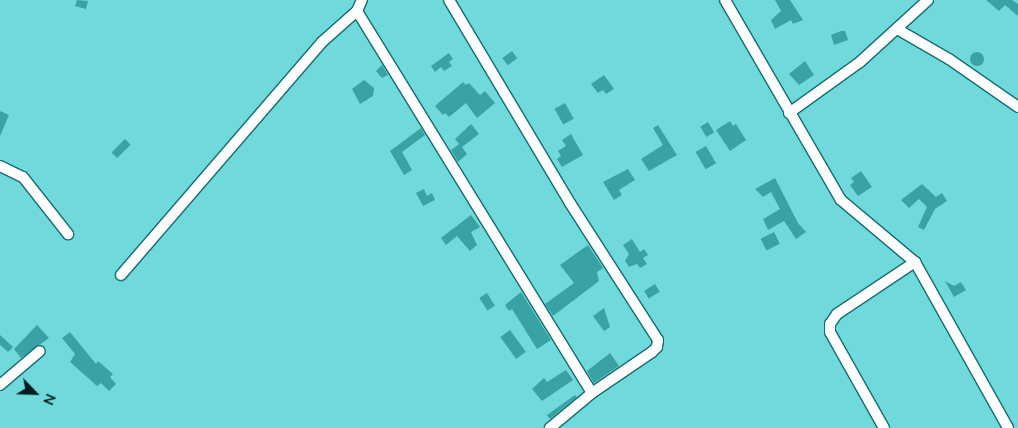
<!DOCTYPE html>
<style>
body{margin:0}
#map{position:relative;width:1018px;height:428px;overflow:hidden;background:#70d9dc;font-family:"Nunito Sans",sans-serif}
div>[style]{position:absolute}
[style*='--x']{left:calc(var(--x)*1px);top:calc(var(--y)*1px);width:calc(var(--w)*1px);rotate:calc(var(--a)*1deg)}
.building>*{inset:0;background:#39a2a5;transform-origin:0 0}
.round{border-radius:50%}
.roads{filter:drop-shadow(1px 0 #136d70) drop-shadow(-1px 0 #136d70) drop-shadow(0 1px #136d70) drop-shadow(0 -1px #136d70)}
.street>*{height:10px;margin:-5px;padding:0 5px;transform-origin:5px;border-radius:5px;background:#fff}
span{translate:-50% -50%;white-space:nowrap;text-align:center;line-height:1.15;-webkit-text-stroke:5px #70d9dc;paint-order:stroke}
.north{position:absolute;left:10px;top:368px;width:50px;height:50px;-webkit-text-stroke:4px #70d9dc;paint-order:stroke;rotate:114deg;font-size:14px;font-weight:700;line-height:20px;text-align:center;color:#001c1e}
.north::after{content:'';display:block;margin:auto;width:18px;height:22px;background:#001c1e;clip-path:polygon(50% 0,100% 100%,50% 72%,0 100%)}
</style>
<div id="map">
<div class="building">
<div style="clip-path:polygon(77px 0,88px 1px,86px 9px,75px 6px)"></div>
<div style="clip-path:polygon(775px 0,790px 0,803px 20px,793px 24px,791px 20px,775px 29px,771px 20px,781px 11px)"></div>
<div style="clip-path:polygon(986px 0,1012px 0,1018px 4px,1018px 16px,1005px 5px,999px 11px)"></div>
<div style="clip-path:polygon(841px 31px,845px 31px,848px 40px,834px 45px,831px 35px)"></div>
<div style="left:512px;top:51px;width:9px;height:12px;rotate:54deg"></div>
<div class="round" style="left:970px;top:52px;width:14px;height:14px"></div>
<div style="clip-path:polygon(449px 53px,453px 59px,449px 62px,452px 66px,444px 71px,441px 67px,435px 72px,431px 66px)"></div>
<div style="clip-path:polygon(805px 61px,814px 75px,799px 85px,789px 74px)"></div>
<div style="clip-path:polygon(382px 65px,388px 75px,382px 78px,376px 71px)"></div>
<div style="clip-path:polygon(604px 75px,614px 89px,606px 94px,603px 90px,598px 93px,591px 84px)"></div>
<div style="clip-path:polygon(364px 80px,374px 88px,373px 96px,360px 104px,352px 89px)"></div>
<div style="clip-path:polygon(463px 82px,466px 85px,469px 83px,480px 95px,485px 91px,495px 103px,477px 118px,466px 103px,449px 117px,445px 113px,443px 115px,435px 106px)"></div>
<div style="left:565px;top:103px;width:18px;height:12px;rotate:61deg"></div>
<div style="clip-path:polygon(0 111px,9px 115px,0 136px)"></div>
<div style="clip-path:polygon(730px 121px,733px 126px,736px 124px,746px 140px,730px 151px,716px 130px)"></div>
<div style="left:708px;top:122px;width:12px;height:9px;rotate:59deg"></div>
<div style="clip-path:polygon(471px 124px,479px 134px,462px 147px,467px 154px,458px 162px,451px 150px,459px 144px,455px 139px)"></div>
<div style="clip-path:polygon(658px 125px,677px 155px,649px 171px,641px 159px,663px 145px,653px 128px)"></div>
<div style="clip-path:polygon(421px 128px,425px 135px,402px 152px,412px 170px,404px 175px,390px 151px)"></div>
<div style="clip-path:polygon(571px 134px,583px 155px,562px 167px,557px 159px,561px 156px,558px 151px,566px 146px,562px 140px)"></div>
<div style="left:125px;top:139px;width:8px;height:19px;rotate:45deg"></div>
<div style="left:706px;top:146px;width:20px;height:12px;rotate:60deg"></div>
<div style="clip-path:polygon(628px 169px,635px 180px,619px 190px,622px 195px,614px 200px,603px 182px)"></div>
<div style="clip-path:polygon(861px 171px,872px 187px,858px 196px,850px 185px,854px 182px,851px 178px)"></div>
<div style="clip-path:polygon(775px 178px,798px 223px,806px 232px,796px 239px,784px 221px,768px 230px,763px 219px,780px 209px,771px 192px,763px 197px,755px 189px)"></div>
<div style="clip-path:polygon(922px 184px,936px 197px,942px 193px,947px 201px,935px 209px,924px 230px,918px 227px,927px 207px,919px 199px,909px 208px,901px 200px)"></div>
<div style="clip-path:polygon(424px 189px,427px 196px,432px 193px,435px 200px,423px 206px,416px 193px)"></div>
<div style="clip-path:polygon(471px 215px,480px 227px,471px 232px,477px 245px,470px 251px,457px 236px,446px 245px,441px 238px)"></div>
<div style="left:774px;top:232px;width:13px;height:15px;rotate:63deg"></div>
<div style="clip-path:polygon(632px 239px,640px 252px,644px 249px,648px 255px,643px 258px,647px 264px,640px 268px,637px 264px,629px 267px,625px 261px,629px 254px,623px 245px)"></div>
<div style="clip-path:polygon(588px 245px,603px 268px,597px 272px,599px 281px,553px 316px,545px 304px,574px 283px,560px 265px)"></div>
<div style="clip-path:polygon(945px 281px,954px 286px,961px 282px,966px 290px,954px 297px)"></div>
<div style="left:655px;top:284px;width:9px;height:13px;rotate:58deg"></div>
<div style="clip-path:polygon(521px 292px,551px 340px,537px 349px,512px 309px,509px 311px,505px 305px)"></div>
<div style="left:487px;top:293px;width:15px;height:9px;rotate:58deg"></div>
<div style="clip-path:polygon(604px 308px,610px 327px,604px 331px,593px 316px)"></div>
<div style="clip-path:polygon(37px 325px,49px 338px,21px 358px,14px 349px)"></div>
<div style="left:510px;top:330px;width:27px;height:12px;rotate:54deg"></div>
<div style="clip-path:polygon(70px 332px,96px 364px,98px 361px,113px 374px,110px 377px,116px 384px,109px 391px,101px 383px,97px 386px,70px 362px,75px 354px,62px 338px)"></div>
<div style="clip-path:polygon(0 335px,13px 347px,8px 352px,0 345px)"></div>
<div style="clip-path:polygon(610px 353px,619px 366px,594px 383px,587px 371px)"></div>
<div style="clip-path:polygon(566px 370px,573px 380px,542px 401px,532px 389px,544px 378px,547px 382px)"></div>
<div style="clip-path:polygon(575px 395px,577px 397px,550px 419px,547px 415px)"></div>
</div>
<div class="roads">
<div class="street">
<div style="--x:449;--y:0;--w:236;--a:59.2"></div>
<div style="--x:570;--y:203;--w:163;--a:57.3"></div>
<div style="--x:658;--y:340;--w:7;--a:98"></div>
<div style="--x:657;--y:347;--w:7;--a:135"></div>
<div style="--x:652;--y:352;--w:73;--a:145.7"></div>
<div style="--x:592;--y:393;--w:55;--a:140.2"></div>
<div style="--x:725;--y:0;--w:231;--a:59.9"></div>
<div style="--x:841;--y:200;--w:97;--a:40"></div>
<div style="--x:915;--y:262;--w:190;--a:60.7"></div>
<div style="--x:357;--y:11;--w:448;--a:58.4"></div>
<div style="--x:897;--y:29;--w:60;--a:30"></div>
<div style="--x:949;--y:59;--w:84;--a:34.8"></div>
<div style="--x:789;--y:113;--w:87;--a:-35.7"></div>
<div style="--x:860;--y:62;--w:92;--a:-42.4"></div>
<div style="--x:0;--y:166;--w:25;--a:26"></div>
<div style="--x:23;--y:177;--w:73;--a:51.7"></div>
<div style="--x:121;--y:275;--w:308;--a:-49.2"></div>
<div style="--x:322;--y:42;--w:47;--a:-41.5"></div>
<div style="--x:357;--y:11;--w:12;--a:-66"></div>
<div style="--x:0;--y:385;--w:52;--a:-40.4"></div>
<div style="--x:884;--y:428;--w:110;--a:-119.4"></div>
<div style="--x:830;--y:332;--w:8;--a:-90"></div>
<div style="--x:830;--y:324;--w:12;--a:-55"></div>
<div style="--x:837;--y:314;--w:94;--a:-33.7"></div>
</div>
</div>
<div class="north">N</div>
</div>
